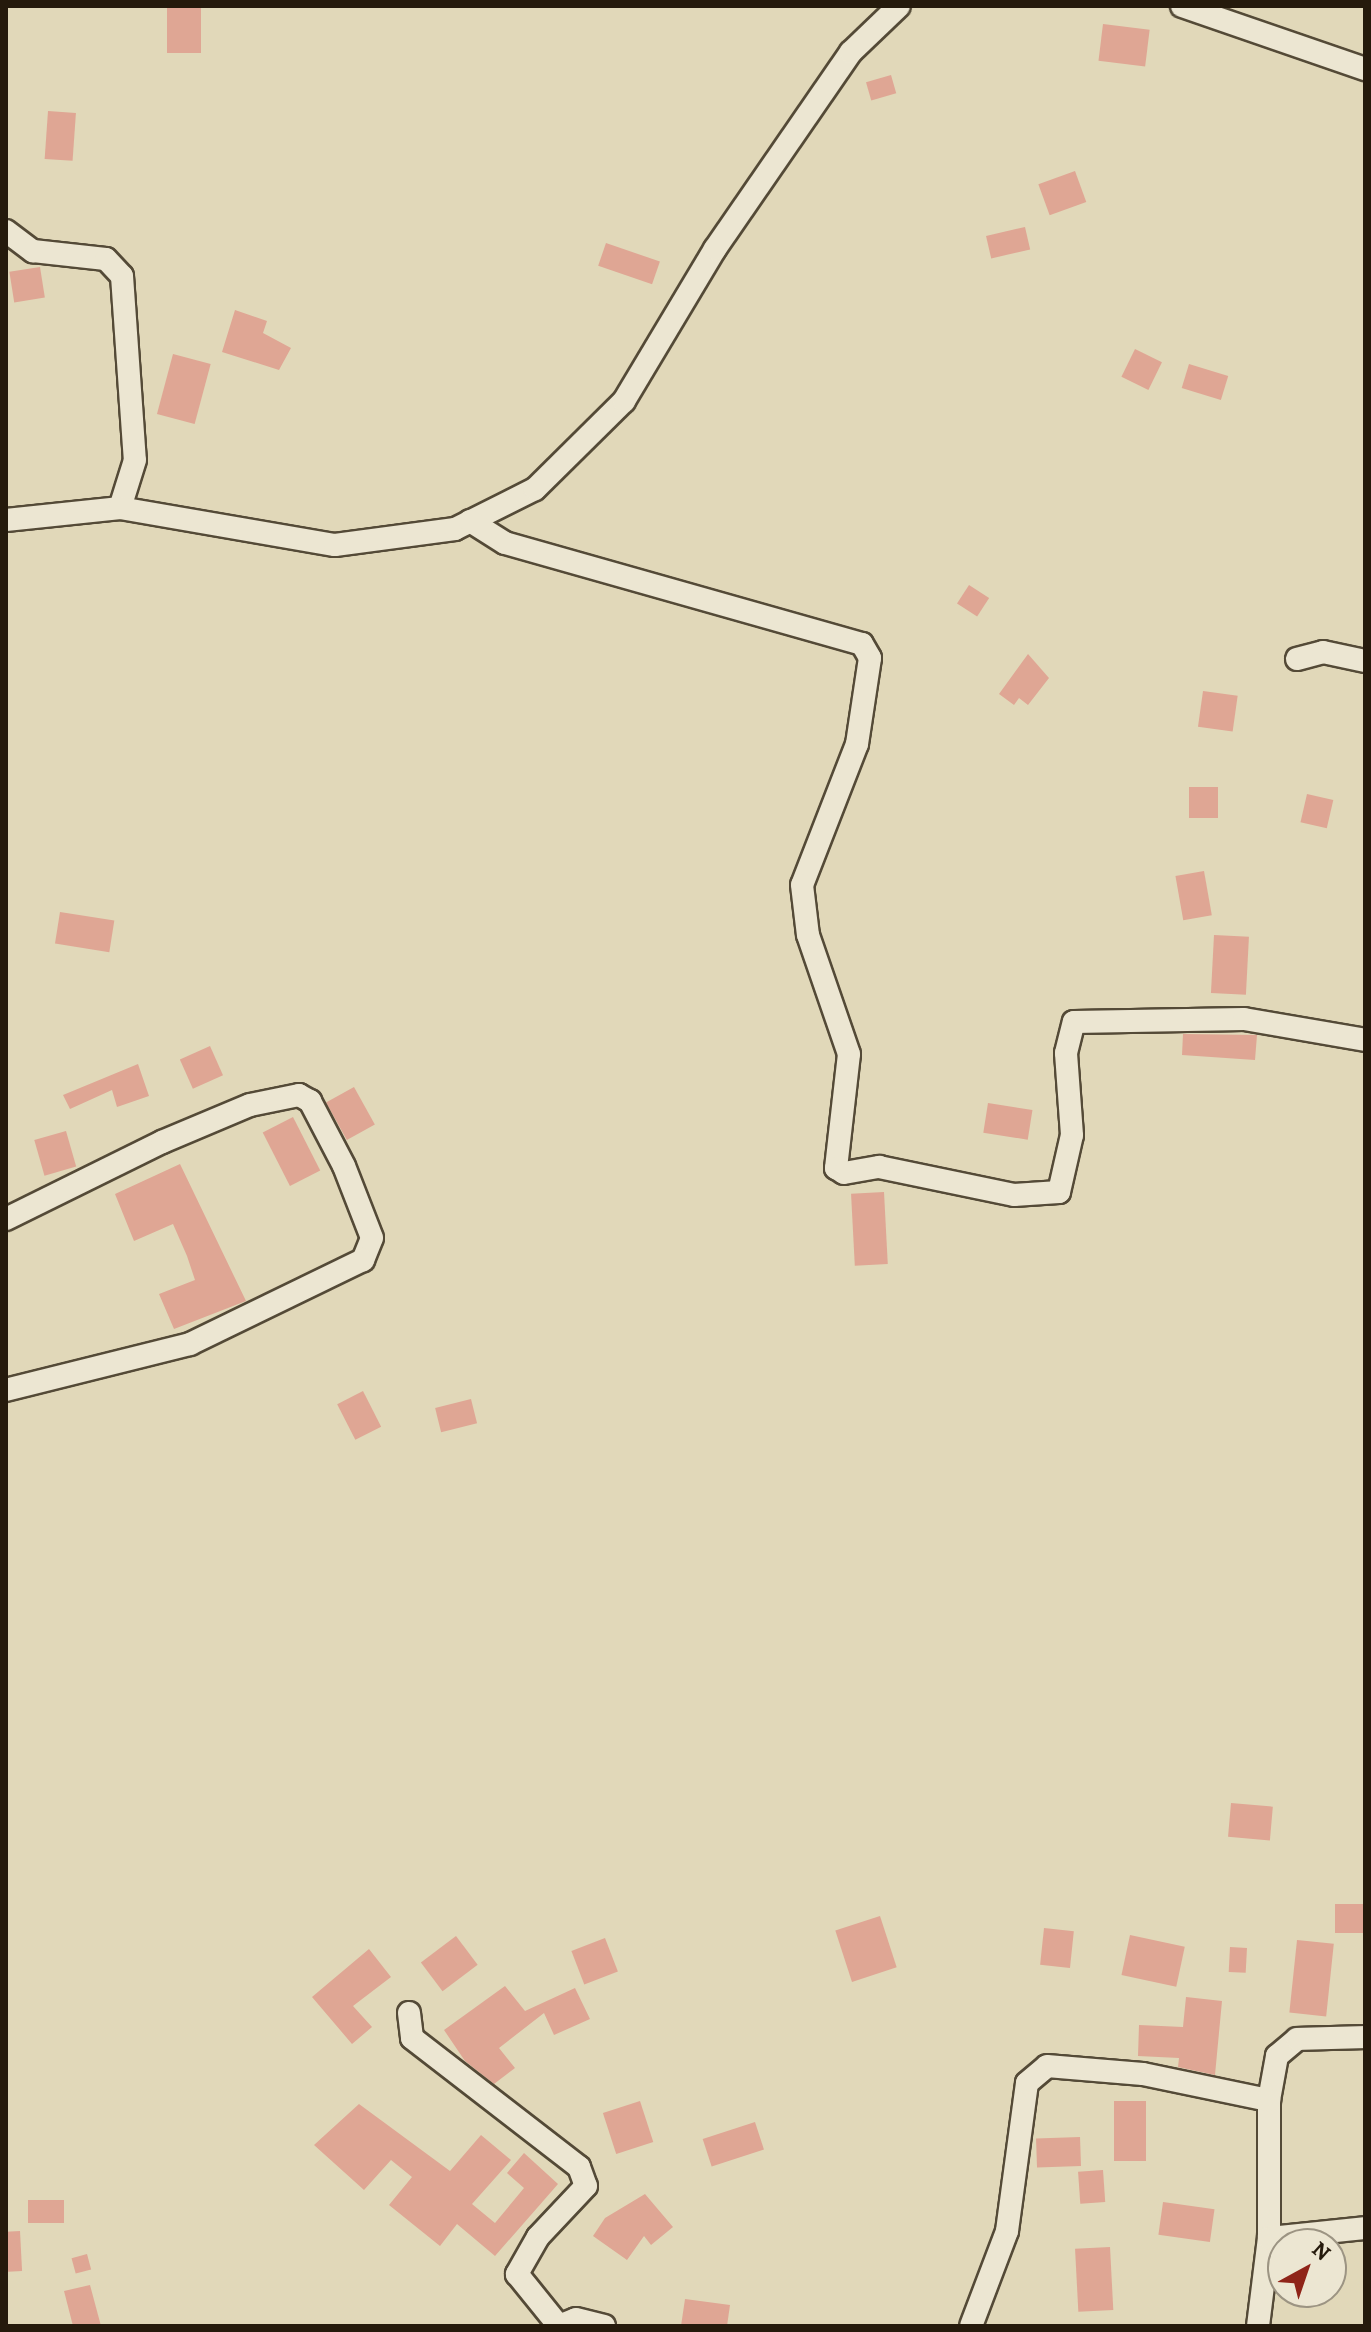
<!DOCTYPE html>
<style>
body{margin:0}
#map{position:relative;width:1371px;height:2332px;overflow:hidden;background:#e1d8b9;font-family:Alegreya,serif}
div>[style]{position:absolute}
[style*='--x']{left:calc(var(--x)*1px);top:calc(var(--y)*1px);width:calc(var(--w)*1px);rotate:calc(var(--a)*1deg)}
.building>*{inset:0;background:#dfa694;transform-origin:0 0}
.roads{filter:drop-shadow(2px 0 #544a37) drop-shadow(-2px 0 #544a37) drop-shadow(0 2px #544a37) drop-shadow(0 -2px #544a37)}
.minor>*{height:22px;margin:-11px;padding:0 11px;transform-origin:11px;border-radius:11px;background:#ece6d2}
span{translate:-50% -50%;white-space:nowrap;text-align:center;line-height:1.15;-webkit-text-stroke:8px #ece6d2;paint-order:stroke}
.frame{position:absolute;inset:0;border:8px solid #251a0c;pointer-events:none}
.north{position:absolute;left:1267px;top:2228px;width:80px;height:80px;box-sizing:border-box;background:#ece6d2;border:2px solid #9c9483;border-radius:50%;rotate:40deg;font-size:22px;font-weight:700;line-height:32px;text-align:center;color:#251a0c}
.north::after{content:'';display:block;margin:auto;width:28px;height:36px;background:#8f2418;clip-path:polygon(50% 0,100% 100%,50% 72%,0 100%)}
</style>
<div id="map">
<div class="building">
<div style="left:167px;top:6px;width:34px;height:47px"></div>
<div style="left:1103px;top:24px;width:47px;height:37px;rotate:7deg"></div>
<div style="left:891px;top:75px;width:19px;height:26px;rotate:74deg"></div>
<div style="left:48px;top:111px;width:28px;height:48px;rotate:4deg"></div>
<div style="left:1075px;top:171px;width:33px;height:39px;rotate:70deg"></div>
<div style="left:1025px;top:227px;width:23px;height:40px;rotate:77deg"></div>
<div style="left:606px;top:243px;width:57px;height:24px;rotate:19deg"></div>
<div style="left:40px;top:267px;width:31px;height:31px;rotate:81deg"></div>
<div style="clip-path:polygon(235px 310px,267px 321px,263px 333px,291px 348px,279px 370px,222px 352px)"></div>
<div style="left:1135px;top:349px;width:30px;height:31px;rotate:26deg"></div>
<div style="left:173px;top:354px;width:39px;height:62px;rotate:15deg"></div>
<div style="left:1189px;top:364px;width:41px;height:25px;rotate:17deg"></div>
<div style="left:969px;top:585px;width:24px;height:22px;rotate:33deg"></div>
<div style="clip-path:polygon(1028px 654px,1049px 678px,1028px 705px,1019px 698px,1014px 705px,999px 694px)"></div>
<div style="left:1203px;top:691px;width:35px;height:36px;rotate:8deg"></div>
<div style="left:1189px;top:787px;width:29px;height:31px"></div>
<div style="left:1307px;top:794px;width:27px;height:29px;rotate:13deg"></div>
<div style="left:1204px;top:871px;width:45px;height:29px;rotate:80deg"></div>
<div style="left:60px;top:912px;width:55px;height:32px;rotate:9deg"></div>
<div style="left:1214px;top:935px;width:35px;height:58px;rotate:3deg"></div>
<div style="clip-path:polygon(1183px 1034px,1257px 1035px,1255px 1060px,1182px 1055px)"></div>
<div style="left:210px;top:1046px;width:32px;height:33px;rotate:66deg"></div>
<div style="clip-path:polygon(138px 1064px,149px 1096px,117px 1107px,112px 1090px,70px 1109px,63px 1095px)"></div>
<div style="left:354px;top:1087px;width:43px;height:32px;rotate:61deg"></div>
<div style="left:988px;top:1103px;width:45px;height:30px;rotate:9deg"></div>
<div style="left:293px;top:1117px;width:60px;height:34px;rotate:63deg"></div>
<div style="left:66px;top:1131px;width:37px;height:33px;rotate:74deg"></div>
<div style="clip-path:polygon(180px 1164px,246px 1301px,174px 1329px,159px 1294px,195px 1280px,187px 1256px,173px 1224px,134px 1241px,115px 1194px)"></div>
<div style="left:884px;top:1192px;width:72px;height:33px;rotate:87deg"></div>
<div style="left:363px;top:1391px;width:40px;height:29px;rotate:63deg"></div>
<div style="left:471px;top:1399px;width:25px;height:37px;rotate:76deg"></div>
<div style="left:1231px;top:1803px;width:42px;height:34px;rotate:5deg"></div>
<div style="left:1365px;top:1904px;width:29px;height:30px;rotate:90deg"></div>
<div style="left:880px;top:1916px;width:54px;height:47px;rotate:72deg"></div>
<div style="left:1044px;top:1928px;width:30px;height:37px;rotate:6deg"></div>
<div style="left:1130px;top:1935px;width:56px;height:41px;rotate:12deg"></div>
<div style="left:456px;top:1936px;width:36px;height:44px;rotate:53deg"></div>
<div style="left:605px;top:1938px;width:36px;height:36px;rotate:69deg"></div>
<div style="left:1297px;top:1940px;width:37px;height:73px;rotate:6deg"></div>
<div style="left:1230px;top:1947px;width:17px;height:25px;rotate:3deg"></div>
<div style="clip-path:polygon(369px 1949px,391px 1977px,353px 2006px,372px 2027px,352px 2044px,312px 1997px)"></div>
<div style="clip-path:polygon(505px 1986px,525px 2011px,575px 1988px,590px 2019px,554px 2035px,544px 2013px,499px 2048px,515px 2068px,494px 2084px,465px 2061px,444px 2030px)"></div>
<div style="clip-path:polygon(1186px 1997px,1222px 2001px,1215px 2075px,1178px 2067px,1179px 2058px,1138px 2056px,1139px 2025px,1183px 2027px)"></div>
<div style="left:640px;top:2101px;width:43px;height:39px;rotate:72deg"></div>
<div style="left:1114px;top:2101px;width:32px;height:60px"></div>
<div style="clip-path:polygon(359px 2104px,450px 2171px,481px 2135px,511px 2160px,472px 2204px,495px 2223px,524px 2188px,507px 2173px,524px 2153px,558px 2184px,495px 2256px,457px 2224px,440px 2246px,389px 2205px,412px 2177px,391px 2160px,364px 2190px,314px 2145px)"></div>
<div style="left:755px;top:2122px;width:29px;height:55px;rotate:72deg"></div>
<div style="left:1080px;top:2137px;width:29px;height:44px;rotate:88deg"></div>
<div style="left:1103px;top:2170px;width:32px;height:25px;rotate:86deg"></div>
<div style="clip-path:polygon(645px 2194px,673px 2227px,651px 2245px,644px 2236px,627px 2260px,593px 2236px,605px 2218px)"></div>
<div style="left:28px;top:2200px;width:36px;height:23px"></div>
<div style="left:1163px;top:2202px;width:52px;height:33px;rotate:8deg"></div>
<div style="left:20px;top:2231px;width:40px;height:14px;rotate:87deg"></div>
<div style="left:1110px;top:2247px;width:63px;height:35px;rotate:87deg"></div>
<div style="left:87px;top:2254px;width:16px;height:16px;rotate:75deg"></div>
<div style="clip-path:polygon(90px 2285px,101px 2326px,73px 2326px,64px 2291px)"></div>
<div style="clip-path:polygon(685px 2299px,730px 2305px,727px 2326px,681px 2326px)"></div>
</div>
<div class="roads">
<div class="minor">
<div style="--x:1182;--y:6;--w:194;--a:19"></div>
<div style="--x:6;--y:231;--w:34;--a:37"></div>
<div style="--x:33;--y:251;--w:73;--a:6.3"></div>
<div style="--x:106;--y:259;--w:23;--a:47"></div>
<div style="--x:122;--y:276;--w:184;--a:86"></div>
<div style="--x:135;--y:460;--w:50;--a:107.4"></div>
<div style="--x:6;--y:520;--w:115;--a:-6"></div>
<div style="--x:120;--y:508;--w:218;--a:9.8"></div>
<div style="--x:335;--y:545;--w:121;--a:-7.6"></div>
<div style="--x:455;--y:529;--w:89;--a:-26.6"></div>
<div style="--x:535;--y:489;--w:125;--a:-44.7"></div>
<div style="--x:624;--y:401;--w:177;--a:-59.1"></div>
<div style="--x:715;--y:249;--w:239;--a:-55.4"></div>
<div style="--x:851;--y:52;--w:66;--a:-43.8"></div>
<div style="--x:470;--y:521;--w:41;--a:32.2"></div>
<div style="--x:505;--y:543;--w:371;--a:15.8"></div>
<div style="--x:862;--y:644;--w:16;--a:60"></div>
<div style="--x:870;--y:658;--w:87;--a:98.6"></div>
<div style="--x:857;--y:744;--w:151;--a:111.3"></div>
<div style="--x:802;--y:885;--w:50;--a:83.2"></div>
<div style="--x:808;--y:935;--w:126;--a:71"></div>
<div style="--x:849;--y:1054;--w:115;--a:96.5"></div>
<div style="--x:836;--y:1168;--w:9;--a:32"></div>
<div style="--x:844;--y:1173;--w:36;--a:-10"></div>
<div style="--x:879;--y:1167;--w:138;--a:11.7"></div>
<div style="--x:1014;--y:1195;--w:45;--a:-3.8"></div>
<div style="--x:1059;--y:1192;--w:58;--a:-77.2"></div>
<div style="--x:1072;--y:1135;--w:82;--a:-94.2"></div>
<div style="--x:1066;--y:1053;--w:32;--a:-76"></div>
<div style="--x:1074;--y:1022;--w:170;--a:-1"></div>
<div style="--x:1244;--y:1019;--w:123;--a:9.8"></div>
<div style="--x:1297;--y:659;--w:27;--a:-15"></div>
<div style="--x:1323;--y:652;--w:43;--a:12.1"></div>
<div style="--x:6;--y:1219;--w:174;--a:-26.3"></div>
<div style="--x:162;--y:1142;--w:95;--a:-22.8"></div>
<div style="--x:250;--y:1105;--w:50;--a:-11.5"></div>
<div style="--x:299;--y:1095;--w:13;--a:29"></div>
<div style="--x:310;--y:1101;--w:73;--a:62.4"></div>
<div style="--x:344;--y:1166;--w:77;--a:68.7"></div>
<div style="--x:372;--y:1238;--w:24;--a:112"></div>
<div style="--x:363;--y:1260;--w:192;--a:154.1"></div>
<div style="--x:190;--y:1344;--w:190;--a:166"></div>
<div style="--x:409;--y:2013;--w:25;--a:83"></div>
<div style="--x:412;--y:2038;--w:211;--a:37.7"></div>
<div style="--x:579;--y:2167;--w:20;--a:70"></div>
<div style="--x:586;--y:2186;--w:70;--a:133.3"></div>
<div style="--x:538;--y:2237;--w:43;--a:119.6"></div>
<div style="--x:517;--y:2274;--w:67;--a:51.1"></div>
<div style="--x:1269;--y:2238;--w:138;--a:-90"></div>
<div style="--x:1269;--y:2100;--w:45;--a:-79.7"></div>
<div style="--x:1277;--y:2056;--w:26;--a:-40"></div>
<div style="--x:1297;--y:2039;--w:68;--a:-1.7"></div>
<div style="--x:559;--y:2326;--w:18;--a:-22"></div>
<div style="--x:576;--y:2319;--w:29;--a:14"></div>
<div style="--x:971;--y:2326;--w:102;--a:-69.2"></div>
<div style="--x:1007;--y:2231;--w:149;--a:-82.3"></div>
<div style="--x:1027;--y:2083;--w:26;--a:-40"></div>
<div style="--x:1047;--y:2066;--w:96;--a:4.8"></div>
<div style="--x:1143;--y:2074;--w:129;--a:11.7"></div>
<div style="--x:1258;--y:2326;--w:89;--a:-82.9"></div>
<div style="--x:1269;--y:2238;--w:97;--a:-5.9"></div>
</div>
</div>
<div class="frame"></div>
<div class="north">N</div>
</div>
